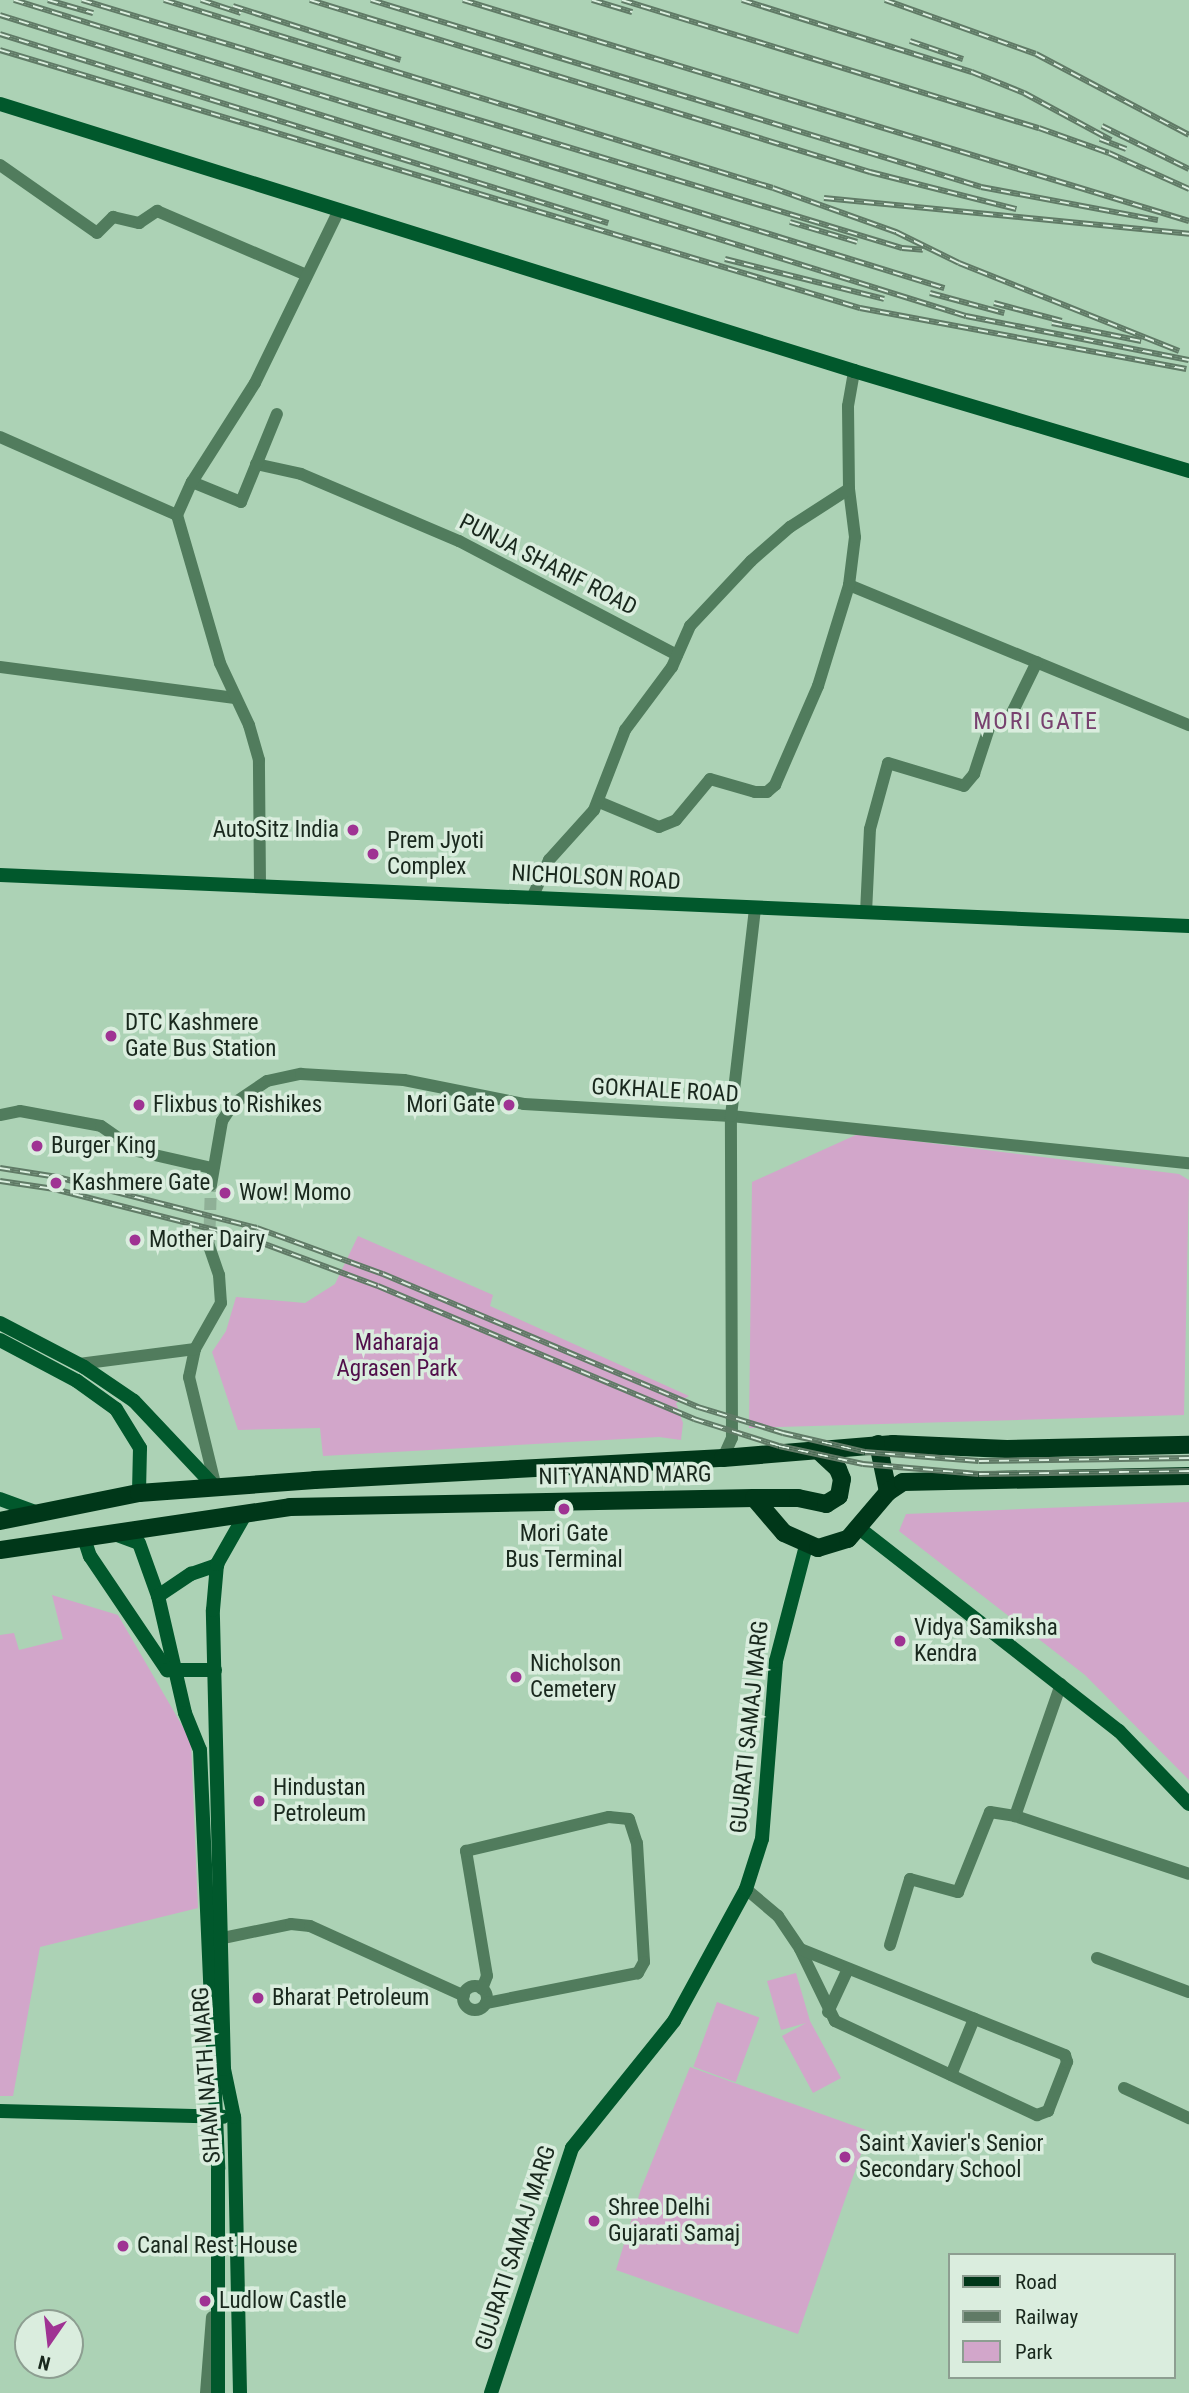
<!DOCTYPE html>
<style>
body{margin:0}
#map{position:relative;width:1189px;height:2393px;overflow:hidden;background:#acd2b5;font-family:"Roboto Condensed",sans-serif}
div>[style]{position:absolute}
[style*='--x']{left:calc(var(--x)*1px);top:calc(var(--y)*1px);width:calc(var(--w)*1px);rotate:calc(var(--a)*1deg)}
.green>*{inset:0;background:#d2a6ca;transform-origin:0 0}
.street-tunnel>*{height:12px;margin-top:-6px;transform-origin:0;background:repeating-linear-gradient(90deg,#8fb097 0 12px,transparent 0 18px)}
.street>*{height:12px;margin:-6px;padding:0 6px;transform-origin:6px;border-radius:6px;background:#517c5d}
.street>.ring{margin:-6px;padding:0;box-sizing:content-box;background:none;border:12px solid #517c5d;border-radius:50%}
.secondary>*{height:14px;margin:-7px;padding:0 7px;transform-origin:7px;border-radius:7px;background:#01582c}
.primary>*{height:18px;margin:-9px;padding:0 9px;transform-origin:9px;border-radius:9px;background:#003719}
.rail>*{height:6px;margin-top:-3px;transform-origin:0;background:repeating-linear-gradient(90deg,#daedde 0 10px,#607a66 0 20px);box-sizing:border-box;border-block:2px solid #607a66}
.dots>*{width:19px;height:19px;translate:-50% -50%;box-sizing:border-box;border:4px solid #daedde;border-radius:50%}
span{translate:-50% -50%;white-space:nowrap;text-align:center;line-height:1.15;-webkit-text-stroke:7px #daedde;paint-order:stroke}
.street-label{font-size:23px;color:#19281d}
.poi-label{font-size:23px;color:#19281d}
.right{translate:-100% -50%;text-align:right}
.left{translate:0 -50%;text-align:left}
.park-label{font-size:23px;color:#510e4a}
.neighbourhood-label{font-size:24px;color:#78416f;letter-spacing:2px}
.legend{position:absolute;left:948px;top:2253px;width:228px;height:126px;box-sizing:border-box;background:#daedde;border:2px solid #8d9e91;margin:0;padding:9px 12px;list-style:none;font-size:21px;color:#19281d}
.legend li{display:flex;align-items:center;gap:14px;height:35px}
.legend b{width:35px;border:2px solid #8d9e91}
.north{position:absolute;left:14px;top:2309px;width:70px;height:70px;box-sizing:border-box;background:#daedde;border:2px solid #8d9e91;border-radius:50%;rotate:194deg;font-size:19px;font-weight:700;line-height:28px;text-align:center;color:#19281d}
.north::after{content:'';display:block;margin:auto;width:24px;height:32px;background:#9f3393;clip-path:polygon(50% 0,100% 100%,50% 72%,0 100%)}
</style>
<div id="map">
<div class="green">
<div style="clip-path:polygon(858px 1134px,1179px 1174px,1189px 1180px,1184px 1415px,749px 1428px,752px 1182px)"></div>
<div style="clip-path:polygon(358px 1236px,493px 1295px,490px 1306px,689px 1396px,676px 1403px,683px 1423px,681px 1440px,659px 1437px,323px 1456px,320px 1428px,238px 1430px,212px 1352px,226px 1331px,236px 1297px,305px 1303px,335px 1284px)"></div>
<div style="clip-path:polygon(1189px 1502px,1189px 1780px,1085px 1675px,899px 1531px,906px 1514px)"></div>
<div style="clip-path:polygon(52px 1595px,118px 1615px,191px 1741px,198px 1908px,40px 1947px,13px 2096px,0 2096px,0 1635px,14px 1633px,19px 1650px,63px 1639px)"></div>
<div style="clip-path:polygon(796px 1973px,810px 2021px,841px 2078px,813px 2093px,782px 2036px,806px 2023px,781px 2030px,767px 1981px)"></div>
<div style="left:717px;top:2002px;width:45px;height:69px;rotate:20deg"></div>
<div style="clip-path:polygon(690px 2067px,869px 2131px,798px 2334px,616px 2270px,641px 2189px)"></div>
</div>
<div class="street-tunnel">
<div style="--x:209;--y:1246;--w:61;--a:-88.1"></div>
</div>
<div class="street">
<div style="--x:0;--y:165;--w:118;--a:35"></div>
<div style="--x:97;--y:233;--w:23;--a:-45"></div>
<div style="--x:113;--y:217;--w:27;--a:13"></div>
<div style="--x:139;--y:223;--w:22;--a:-34"></div>
<div style="--x:157;--y:211;--w:162;--a:23.2"></div>
<div style="--x:0;--y:437;--w:193;--a:23.8"></div>
<div style="--x:256;--y:464;--w:46;--a:12.5"></div>
<div style="--x:301;--y:474;--w:172;--a:23"></div>
<div style="--x:459;--y:541;--w:246;--a:27.6"></div>
<div style="--x:192;--y:482;--w:53;--a:22.2"></div>
<div style="--x:241;--y:502;--w:95;--a:-67.8"></div>
<div style="--x:849;--y:585;--w:368;--a:22.4"></div>
<div style="--x:0;--y:667;--w:237;--a:7.5"></div>
<div style="--x:599;--y:802;--w:65;--a:22.6"></div>
<div style="--x:659;--y:827;--w:18;--a:-22"></div>
<div style="--x:676;--y:820;--w:53;--a:-50.3"></div>
<div style="--x:710;--y:779;--w:47;--a:16.1"></div>
<div style="--x:755;--y:792;--w:12;--a:0"></div>
<div style="--x:767;--y:792;--w:11;--a:-41"></div>
<div style="--x:775;--y:785;--w:108;--a:-66.5"></div>
<div style="--x:818;--y:686;--w:106;--a:-72.9"></div>
<div style="--x:849;--y:585;--w:48;--a:-82.9"></div>
<div style="--x:855;--y:537;--w:48;--a:-97.1"></div>
<div style="--x:849;--y:489;--w:83;--a:-90.7"></div>
<div style="--x:848;--y:406;--w:36;--a:-80"></div>
<div style="--x:260;--y:885;--w:125;--a:-90.5"></div>
<div style="--x:259;--y:760;--w:36;--a:-106"></div>
<div style="--x:249;--y:725;--w:68;--a:-115.1"></div>
<div style="--x:220;--y:663;--w:154;--a:-106.2"></div>
<div style="--x:177;--y:515;--w:36;--a:-66"></div>
<div style="--x:192;--y:482;--w:117;--a:-57.5"></div>
<div style="--x:255;--y:383;--w:192;--a:-64.1"></div>
<div style="--x:532;--y:898;--w:42;--a:-65.9"></div>
<div style="--x:549;--y:860;--w:67;--a:-48"></div>
<div style="--x:594;--y:810;--w:86;--a:-68.8"></div>
<div style="--x:625;--y:730;--w:79;--a:-53.3"></div>
<div style="--x:672;--y:667;--w:45;--a:-66.3"></div>
<div style="--x:690;--y:626;--w:89;--a:-46.8"></div>
<div style="--x:751;--y:561;--w:52;--a:-41.1"></div>
<div style="--x:790;--y:527;--w:70;--a:-32.8"></div>
<div style="--x:866;--y:913;--w:84;--a:-87.3"></div>
<div style="--x:870;--y:829;--w:68;--a:-74.7"></div>
<div style="--x:888;--y:763;--w:79;--a:16.8"></div>
<div style="--x:964;--y:786;--w:16;--a:-50"></div>
<div style="--x:974;--y:774;--w:52;--a:-71.9"></div>
<div style="--x:990;--y:725;--w:7;--a:-56"></div>
<div style="--x:994;--y:719;--w:16;--a:-7"></div>
<div style="--x:1010;--y:717;--w:61;--a:-63.9"></div>
<div style="--x:0;--y:1115;--w:20;--a:-11"></div>
<div style="--x:20;--y:1111;--w:82;--a:10.5"></div>
<div style="--x:101;--y:1126;--w:44;--a:34.8"></div>
<div style="--x:137;--y:1151;--w:77;--a:12.8"></div>
<div style="--x:211;--y:1185;--w:65;--a:-80.2"></div>
<div style="--x:222;--y:1121;--w:20;--a:-57"></div>
<div style="--x:233;--y:1104;--w:41;--a:-34.1"></div>
<div style="--x:267;--y:1081;--w:35;--a:-12"></div>
<div style="--x:301;--y:1074;--w:103;--a:3.3"></div>
<div style="--x:404;--y:1080;--w:122;--a:11.3"></div>
<div style="--x:524;--y:1104;--w:207;--a:3.3"></div>
<div style="--x:731;--y:1116;--w:460;--a:5.9"></div>
<div style="--x:209;--y:1246;--w:31;--a:71"></div>
<div style="--x:219;--y:1275;--w:28;--a:86"></div>
<div style="--x:221;--y:1303;--w:53;--a:119.5"></div>
<div style="--x:195;--y:1349;--w:29;--a:102"></div>
<div style="--x:189;--y:1377;--w:114;--a:76.3"></div>
<div style="--x:79;--y:1364;--w:117;--a:-7.4"></div>
<div style="--x:723;--y:1458;--w:22;--a:-66"></div>
<div style="--x:732;--y:1438;--w:322;--a:-90.2"></div>
<div style="--x:731;--y:1116;--w:209;--a:-83.4"></div>
<div style="--x:1061;--y:1684;--w:140;--a:109.2"></div>
<div style="--x:1015;--y:1816;--w:183;--a:18.4"></div>
<div style="--x:746;--y:1889;--w:42;--a:40.2"></div>
<div style="--x:778;--y:1916;--w:40;--a:56"></div>
<div style="--x:800;--y:1949;--w:80;--a:64.1"></div>
<div style="--x:835;--y:2021;--w:223;--a:25"></div>
<div style="--x:1037;--y:2115;--w:12;--a:-20"></div>
<div style="--x:1048;--y:2111;--w:53;--a:-68.8"></div>
<div style="--x:1067;--y:2062;--w:7;--a:-106"></div>
<div style="--x:1065;--y:2055;--w:285;--a:-158.2"></div>
<div style="--x:223;--y:1938;--w:69;--a:-11.6"></div>
<div style="--x:291;--y:1924;--w:19;--a:6"></div>
<div style="--x:310;--y:1926;--w:169;--a:24.4"></div>
<div style="--x:890;--y:1945;--w:69;--a:-73.1"></div>
<div style="--x:910;--y:1879;--w:50;--a:15.2"></div>
<div style="--x:958;--y:1892;--w:86;--a:-68.2"></div>
<div style="--x:990;--y:1812;--w:25;--a:9"></div>
<div style="--x:1097;--y:1958;--w:98;--a:20.3"></div>
<div class="ring" style="left:463px;top:1986px;width:12px;height:12px"></div>
<div style="--x:482;--y:1989;--w:14;--a:-69"></div>
<div style="--x:487;--y:1976;--w:127;--a:-99.5"></div>
<div style="--x:466;--y:1851;--w:147;--a:-13.4"></div>
<div style="--x:609;--y:1817;--w:20;--a:6"></div>
<div style="--x:629;--y:1819;--w:25;--a:72"></div>
<div style="--x:637;--y:1843;--w:119;--a:86.6"></div>
<div style="--x:644;--y:1962;--w:13;--a:119"></div>
<div style="--x:638;--y:1973;--w:155;--a:168.8"></div>
<div style="--x:828;--y:2012;--w:47;--a:-65.1"></div>
<div style="--x:951;--y:2075;--w:61;--a:-67.7"></div>
<div style="--x:1124;--y:2088;--w:72;--a:24.8"></div>
<div style="--x:206;--y:2393;--w:76;--a:-85.5"></div>
</div>
<div class="secondary">
<div style="--x:0;--y:104;--w:895;--a:17.36"></div>
<div style="--x:854;--y:371;--w:350;--a:16.6"></div>
<div style="--x:0;--y:875;--w:1190;--a:2.46"></div>
<div style="--x:0;--y:1323;--w:95;--a:27.6"></div>
<div style="--x:84;--y:1367;--w:60;--a:34.2"></div>
<div style="--x:134;--y:1401;--w:120;--a:46.7"></div>
<div style="--x:0;--y:1340;--w:87;--a:28"></div>
<div style="--x:77;--y:1381;--w:48;--a:35.7"></div>
<div style="--x:116;--y:1409;--w:46;--a:58.4"></div>
<div style="--x:140;--y:1448;--w:45;--a:91.3"></div>
<div style="--x:0;--y:1499;--w:40;--a:20.2"></div>
<div style="--x:859;--y:1528;--w:330;--a:38"></div>
<div style="--x:1119;--y:1731;--w:101;--a:46.2"></div>
<div style="--x:117;--y:1535;--w:23;--a:20"></div>
<div style="--x:139;--y:1543;--w:56;--a:70.3"></div>
<div style="--x:158;--y:1596;--w:120;--a:77"></div>
<div style="--x:185;--y:1713;--w:40;--a:68"></div>
<div style="--x:200;--y:1750;--w:419;--a:87.5"></div>
<div style="--x:218;--y:2169;--w:224;--a:90"></div>
<div style="--x:84;--y:1538;--w:19;--a:72"></div>
<div style="--x:90;--y:1556;--w:138;--a:56"></div>
<div style="--x:167;--y:1670;--w:48;--a:0"></div>
<div style="--x:158;--y:1596;--w:40;--a:-34"></div>
<div style="--x:191;--y:1574;--w:28;--a:-19"></div>
<div style="--x:0;--y:2111;--w:223;--a:1.5"></div>
<div style="--x:240;--y:2393;--w:276;--a:-91.2"></div>
<div style="--x:234;--y:2117;--w:49;--a:-101.8"></div>
<div style="--x:224;--y:2069;--w:459;--a:-91.4"></div>
<div style="--x:213;--y:1610;--w:46;--a:-85"></div>
<div style="--x:217;--y:1564;--w:59;--a:-60.4"></div>
<div style="--x:491;--y:2393;--w:258;--a:-71.7"></div>
<div style="--x:572;--y:2148;--w:163;--a:-51.2"></div>
<div style="--x:674;--y:2021;--w:150;--a:-61.4"></div>
<div style="--x:746;--y:1889;--w:52;--a:-72.3"></div>
<div style="--x:762;--y:1839;--w:179;--a:-85.5"></div>
<div style="--x:776;--y:1661;--w:119;--a:-75.4"></div>
</div>
<div class="primary">
<div style="--x:878;--y:1444;--w:49;--a:78.2"></div>
<div style="--x:754;--y:1498;--w:46;--a:49.4"></div>
<div style="--x:784;--y:1533;--w:37;--a:24"></div>
<div style="--x:818;--y:1548;--w:31;--a:-17"></div>
<div style="--x:848;--y:1539;--w:62;--a:-49.6"></div>
<div style="--x:888;--y:1492;--w:18;--a:-34"></div>
<div style="--x:903;--y:1482;--w:286;--a:-1.2"></div>
<div style="--x:0;--y:1521;--w:142;--a:-11.4"></div>
<div style="--x:139;--y:1493;--w:176;--a:-4.2"></div>
<div style="--x:315;--y:1480;--w:409;--a:-3.1"></div>
<div style="--x:723;--y:1458;--w:171;--a:-4.7"></div>
<div style="--x:893;--y:1444;--w:114;--a:2.5"></div>
<div style="--x:1007;--y:1449;--w:182;--a:-1.3"></div>
<div style="--x:0;--y:1550;--w:293;--a:-8.4"></div>
<div style="--x:290;--y:1507;--w:464;--a:-1.1"></div>
<div style="--x:754;--y:1498;--w:44;--a:0"></div>
<div style="--x:798;--y:1498;--w:29;--a:12"></div>
<div style="--x:826;--y:1504;--w:15;--a:-32"></div>
<div style="--x:839;--y:1496;--w:17;--a:-80"></div>
<div style="--x:842;--y:1479;--w:11;--a:-112"></div>
<div style="--x:838;--y:1469;--w:26;--a:-137"></div>
</div>
<div class="rail">
<div style="--x:14;--y:0;--w:974;--a:17.21"></div>
<div style="--x:48;--y:0;--w:47;--a:16.1"></div>
<div style="--x:82;--y:0;--w:857;--a:16.83"></div>
<div style="--x:902;--y:248;--w:21;--a:5"></div>
<div style="--x:164;--y:0;--w:637;--a:17.16"></div>
<div style="--x:773;--y:188;--w:131;--a:19.7"></div>
<div style="--x:896;--y:232;--w:70;--a:26.2"></div>
<div style="--x:959;--y:263;--w:237;--a:21.8"></div>
<div style="--x:201;--y:0;--w:42;--a:18"></div>
<div style="--x:310;--y:0;--w:586;--a:17.07"></div>
<div style="--x:870;--y:172;--w:151;--a:14.2"></div>
<div style="--x:371;--y:0;--w:638;--a:17.04"></div>
<div style="--x:981;--y:187;--w:180;--a:10.6"></div>
<div style="--x:463;--y:0;--w:759;--a:16.93"></div>
<div style="--x:592;--y:0;--w:42;--a:16.7"></div>
<div style="--x:622;--y:0;--w:436;--a:17.1"></div>
<div style="--x:1039;--y:128;--w:74;--a:19.7"></div>
<div style="--x:1109;--y:153;--w:88;--a:24.2"></div>
<div style="--x:742;--y:0;--w:241;--a:17.4"></div>
<div style="--x:972;--y:72;--w:56;--a:22"></div>
<div style="--x:1024;--y:93;--w:99;--a:28.4"></div>
<div style="--x:885;--y:0;--w:160;--a:19.7"></div>
<div style="--x:1036;--y:54;--w:173;--a:27.9"></div>
<div style="--x:233;--y:6;--w:176;--a:17.8"></div>
<div style="--x:0;--y:15;--w:1012;--a:17.31"></div>
<div style="--x:966;--y:316;--w:227;--a:11.2"></div>
<div style="--x:0;--y:34;--w:637;--a:17.27"></div>
<div style="--x:910;--y:41;--w:56;--a:18.8"></div>
<div style="--x:0;--y:50;--w:898;--a:16.7"></div>
<div style="--x:860;--y:308;--w:332;--a:10.6"></div>
<div style="--x:1102;--y:126;--w:97;--a:26.3"></div>
<div style="--x:1100;--y:139;--w:28;--a:21"></div>
<div style="--x:824;--y:198;--w:367;--a:5.6"></div>
<div style="--x:790;--y:222;--w:70;--a:16.6"></div>
<div style="--x:725;--y:259;--w:164;--a:14.1"></div>
<div style="--x:930;--y:293;--w:77;--a:15.1"></div>
<div style="--x:994;--y:303;--w:70;--a:14.8"></div>
<div style="--x:1052;--y:323;--w:91;--a:11.4"></div>
<div style="--x:0;--y:1168;--w:58;--a:9"></div>
<div style="--x:57;--y:1177;--w:206;--a:14.3"></div>
<div style="--x:257;--y:1228;--w:134;--a:20.1"></div>
<div style="--x:383;--y:1274;--w:342;--a:22.9"></div>
<div style="--x:698;--y:1407;--w:89;--a:17"></div>
<div style="--x:783;--y:1433;--w:84;--a:13"></div>
<div style="--x:865;--y:1452;--w:114;--a:4.5"></div>
<div style="--x:979;--y:1461;--w:210;--a:-0.8"></div>
<div style="--x:0;--y:1181;--w:55;--a:8.4"></div>
<div style="--x:54;--y:1189;--w:206;--a:14.3"></div>
<div style="--x:254;--y:1240;--w:132;--a:20.4"></div>
<div style="--x:378;--y:1286;--w:343;--a:22.8"></div>
<div style="--x:694;--y:1419;--w:89;--a:17.6"></div>
<div style="--x:779;--y:1446;--w:86;--a:12.1"></div>
<div style="--x:863;--y:1464;--w:116;--a:4.9"></div>
<div style="--x:979;--y:1474;--w:210;--a:-0.8"></div>
</div>
<div class="dots">
<div style="left:353px;top:830px;background:#9f3393"></div>
<div style="left:373px;top:854px;background:#9f3393"></div>
<div style="left:111px;top:1036px;background:#9f3393"></div>
<div style="left:139px;top:1105px;background:#9f3393"></div>
<div style="left:509px;top:1105px;background:#9f3393"></div>
<div style="left:37px;top:1146px;background:#9f3393"></div>
<div style="left:56px;top:1183px;background:#9f3393"></div>
<div style="left:225px;top:1193px;background:#9f3393"></div>
<div style="left:135px;top:1240px;background:#9f3393"></div>
<div style="left:564px;top:1509px;background:#9f3393"></div>
<div style="left:900px;top:1641px;background:#9f3393"></div>
<div style="left:516px;top:1677px;background:#9f3393"></div>
<div style="left:259px;top:1801px;background:#9f3393"></div>
<div style="left:258px;top:1998px;background:#9f3393"></div>
<div style="left:845px;top:2157px;background:#9f3393"></div>
<div style="left:594px;top:2221px;background:#9f3393"></div>
<div style="left:123px;top:2246px;background:#9f3393"></div>
<div style="left:205px;top:2301px;background:#9f3393"></div>
</div>
<div class="street-label">
<span style="left:548px;top:565px;rotate:27deg">PUNJA SHARIF ROAD</span>
<span style="left:596px;top:878px;rotate:3deg">NICHOLSON ROAD</span>
<span style="left:665px;top:1091px;rotate:3deg">GOKHALE ROAD</span>
<span style="left:625px;top:1476px;rotate:-1deg">NITYANAND MARG</span>
<span style="left:750px;top:1727px;rotate:-84deg">GUJRATI SAMAJ MARG</span>
<span style="left:207px;top:2075px;rotate:-94deg">SHAM NATH MARG</span>
<span style="left:516px;top:2248px;rotate:-72deg">GUJRATI SAMAJ MARG</span>
</div>
<div class="poi-label">
<span class="right" style="left:339px;top:830px">AutoSitz India</span>
<span class="left" style="left:387px;top:854px">Prem Jyoti<br>Complex</span>
<span class="left" style="left:125px;top:1036px">DTC Kashmere<br>Gate Bus Station</span>
<span class="left" style="left:153px;top:1105px">Flixbus to Rishikes</span>
<span class="right" style="left:495px;top:1105px">Mori Gate</span>
<span class="left" style="left:51px;top:1146px">Burger King</span>
<span class="left" style="left:72px;top:1183px">Kashmere Gate</span>
<span class="left" style="left:239px;top:1193px">Wow! Momo</span>
<span class="left" style="left:149px;top:1240px">Mother Dairy</span>
<span style="left:564px;top:1547px">Mori Gate<br>Bus Terminal</span>
<span class="left" style="left:914px;top:1641px">Vidya Samiksha<br>Kendra</span>
<span class="left" style="left:530px;top:1677px">Nicholson<br>Cemetery</span>
<span class="left" style="left:273px;top:1801px">Hindustan<br>Petroleum</span>
<span class="left" style="left:272px;top:1998px">Bharat Petroleum</span>
<span class="left" style="left:859px;top:2157px">Saint Xavier's Senior<br>Secondary School</span>
<span class="left" style="left:608px;top:2221px">Shree Delhi<br>Gujarati Samaj</span>
<span class="left" style="left:137px;top:2246px">Canal Rest House</span>
<span class="left" style="left:219px;top:2301px">Ludlow Castle</span>
</div>
<div class="park-label">
<span style="left:397px;top:1356px">Maharaja<br>Agrasen Park</span>
</div>
<div class="neighbourhood-label">
<span style="left:1036px;top:722px">MORI GATE</span>
</div>
<ul class="legend">
<li><b style="height:9px;background:#003719"></b>Road</li>
<li><b style="height:9px;background:#607a66"></b>Railway</li>
<li><b style="height:19px;background:#d2a6ca"></b>Park</li>
</ul>
<div class="north">N</div>
</div>
